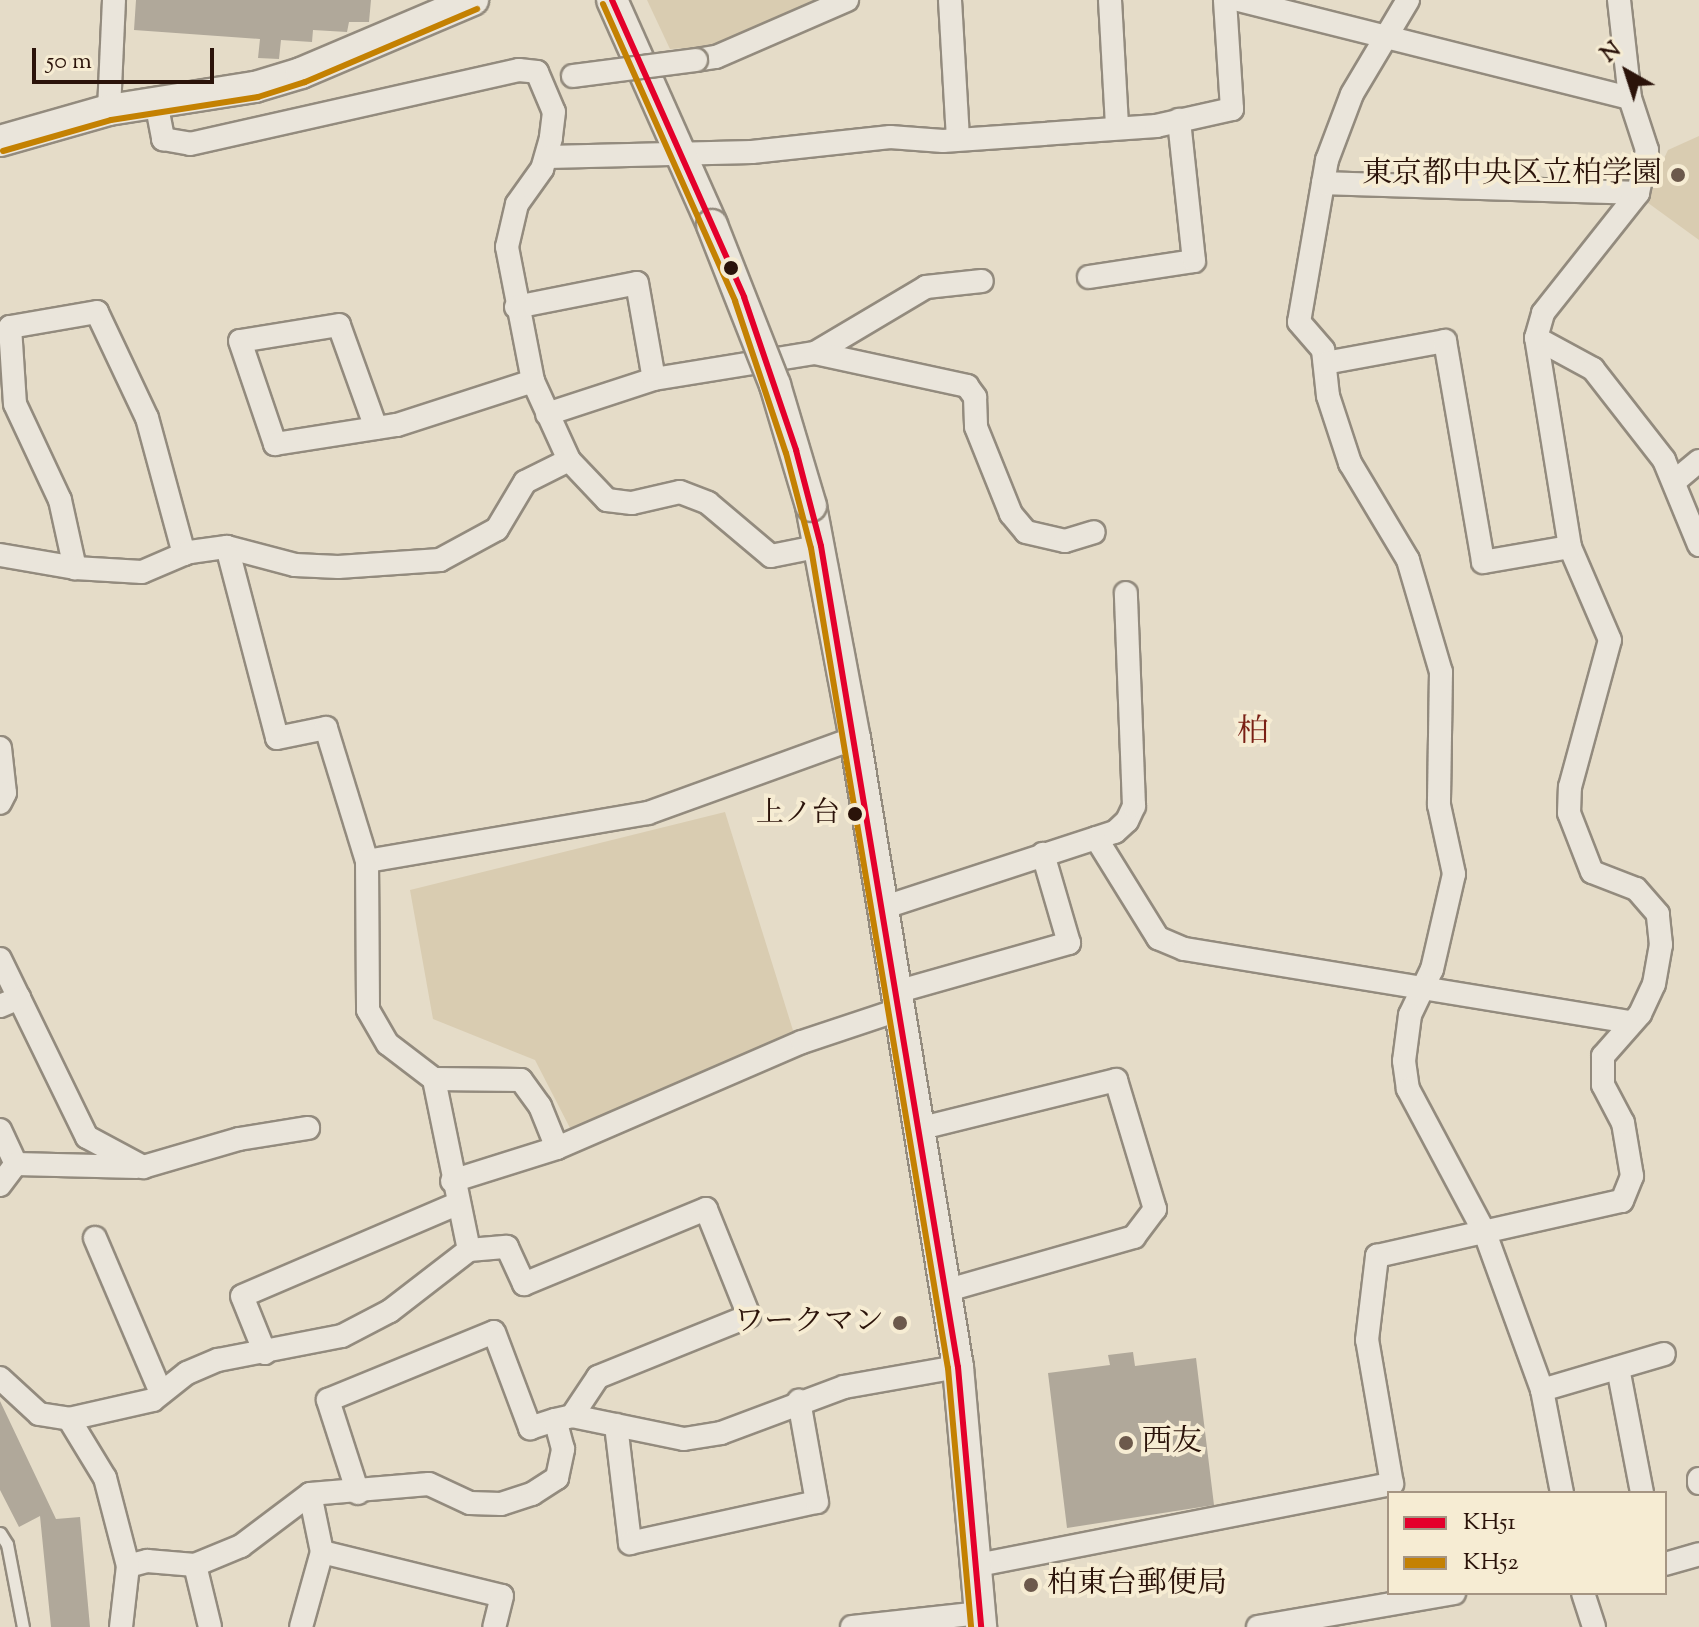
<!DOCTYPE html>
<meta charset="utf-8">
<style>
body{margin:0}
#map{position:relative;width:1699px;height:1627px;overflow:hidden;background:#e5dcc8;font-family:"Sorts Mill Goudy","Noto Serif JP",serif}
div>[style]{position:absolute}
[style*='--x']{left:calc(var(--x)*1px);top:calc(var(--y)*1px);width:calc(var(--w)*1px);rotate:calc(var(--a)*1deg)}
.green>*{inset:0;background:#d9ccb1}
.building>*{inset:0;background:#b0a89a}
.roads{filter:drop-shadow(2px 0 #938b7e) drop-shadow(-2px 0 #938b7e) drop-shadow(0 2px #938b7e) drop-shadow(0 -2px #938b7e)}
.lane>*{height:11px;margin:-5.5px;padding:0 5.5px;transform-origin:5.5px;border-radius:5.5px;background:#eae5db}
.street>*{height:22px;margin:-11px;padding:0 11px;transform-origin:11px;border-radius:11px;background:#eae5db}
.secondary>*{height:30px;margin:-15px;padding:0 15px;transform-origin:15px;border-radius:15px;background:#eae5db}
.bridges{filter:drop-shadow(2px 0 #938b7e) drop-shadow(-2px 0 #938b7e) drop-shadow(0 2px #938b7e) drop-shadow(0 -2px #938b7e)}
.street-bridge>*{height:22px;margin:-11px;padding:0 11px;transform-origin:11px;border-radius:11px;background:#eae5db}
.secondary-bridge>*{height:30px;margin:-15px;padding:0 15px;transform-origin:15px;border-radius:15px;background:#eae5db}
.bus-1>*{height:6px;margin:-3px;padding:0 3px;transform-origin:3px;border-radius:3px;background:#e4002b}
.bus-2>*{height:6px;margin:-3px;padding:0 3px;transform-origin:3px;border-radius:3px;background:#c48102}
.dots>*{width:22px;height:22px;translate:-50% -50%;box-sizing:border-box;border:4px solid #f6ecd3;border-radius:50%}
span{translate:-50% -50%;white-space:nowrap;text-align:center;line-height:1.15;-webkit-text-stroke:8px #f6ecd3;paint-order:stroke}
.bus-label{font-size:28px;color:#2b130a}
.right{translate:-100% -50%;text-align:right}
.poi-label{font-size:30px;color:#2b130a}
.left{translate:0 -50%;text-align:left}
.neighbourhood-label{font-size:32px;color:#7a1f14}
.legend{position:absolute;left:1387px;top:1491px;width:280px;height:104px;box-sizing:border-box;background:#f6ecd3;border:2px solid #a59583;margin:0;padding:10px 14px;list-style:none;font-size:24px;color:#2b130a}
.legend li{display:flex;align-items:center;gap:16px;height:40px}
.legend b{width:40px;border:2px solid #a59583}
.north{position:absolute;left:1587px;top:32px;width:80px;height:80px;-webkit-text-stroke:6px #f6ecd3;paint-order:stroke;rotate:321deg;font-size:22px;font-weight:700;line-height:32px;text-align:center;color:#2b130a}
.north::after{content:'';display:block;margin:auto;width:28px;height:36px;background:#2b130a;clip-path:polygon(50% 0,100% 100%,50% 72%,0 100%)}
.scale{position:absolute;left:32px;top:48px;width:182px;height:36px;box-sizing:border-box;border:4px solid #2b130a;border-top:0;padding-left:10px;font-size:24px;line-height:28px;white-space:nowrap;color:#2b130a;-webkit-text-stroke:6px #f6ecd3;paint-order:stroke}
</style>
<div id="map">
<div class="green">
<div style="clip-path:polygon(647px 0,825px 0,721px 46px,670px 49px)"></div>
<div style="clip-path:polygon(1699px 136px,1699px 240px,1644px 200px,1668px 150px)"></div>
<div style="clip-path:polygon(725px 812px,796px 1040px,570px 1128px,535px 1060px,433px 1019px,410px 890px)"></div>
</div>
<div class="building">
<div style="clip-path:polygon(136px 0,371px 0,369px 22px,349px 22px,347px 32px,313px 30px,312px 42px,281px 40px,279px 59px,258px 58px,260px 39px,134px 30px)"></div>
<div style="clip-path:polygon(1133px 1352px,1135px 1366px,1196px 1358px,1214px 1505px,1067px 1528px,1048px 1373px,1110px 1365px,1108px 1355px)"></div>
<div style="clip-path:polygon(0 1401px,56px 1519px,80px 1517px,90px 1627px,51px 1627px,40px 1516px,19px 1527px,0 1490px)"></div>
</div>
<div class="roads">
<div class="lane">
<div style="--x:0;--y:1533;--w:13;--a:58"></div>
<div style="--x:7;--y:1544;--w:85;--a:79.1"></div>
</div>
<div class="street">
<div style="--x:950;--y:0;--w:139;--a:86.7"></div>
<div style="--x:1110;--y:0;--w:127;--a:86.8"></div>
<div style="--x:1239;--y:0;--w:403;--a:14.1"></div>
<div style="--x:1408;--y:0;--w:109;--a:120.8"></div>
<div style="--x:1352;--y:94;--w:71;--a:110.7"></div>
<div style="--x:1327;--y:160;--w:164;--a:99.8"></div>
<div style="--x:1299;--y:322;--w:37;--a:49"></div>
<div style="--x:1323;--y:350;--w:46;--a:83.8"></div>
<div style="--x:1328;--y:396;--w:71;--a:71.8"></div>
<div style="--x:1350;--y:463;--w:113;--a:59.1"></div>
<div style="--x:1408;--y:560;--w:117;--a:73.6"></div>
<div style="--x:1441;--y:672;--w:133;--a:90.9"></div>
<div style="--x:1439;--y:805;--w:71;--a:77.7"></div>
<div style="--x:1454;--y:874;--w:98;--a:103"></div>
<div style="--x:1432;--y:969;--w:51;--a:115.6"></div>
<div style="--x:1410;--y:1015;--w:46;--a:97.4"></div>
<div style="--x:1404;--y:1061;--w:28;--a:82"></div>
<div style="--x:1408;--y:1089;--w:163;--a:61.9"></div>
<div style="--x:1485;--y:1233;--w:167;--a:70"></div>
<div style="--x:1542;--y:1390;--w:105;--a:79"></div>
<div style="--x:696;--y:60;--w:20;--a:-9"></div>
<div style="--x:716;--y:57;--w:143;--a:-23.5"></div>
<div style="--x:157;--y:107;--w:33;--a:79"></div>
<div style="--x:163;--y:139;--w:27;--a:10"></div>
<div style="--x:190;--y:144;--w:337;--a:-12.7"></div>
<div style="--x:519;--y:70;--w:18;--a:6"></div>
<div style="--x:537;--y:72;--w:43;--a:67"></div>
<div style="--x:554;--y:112;--w:26;--a:97"></div>
<div style="--x:551;--y:138;--w:32;--a:106"></div>
<div style="--x:542;--y:169;--w:43;--a:125.5"></div>
<div style="--x:517;--y:204;--w:44;--a:103.1"></div>
<div style="--x:507;--y:247;--w:136;--a:79"></div>
<div style="--x:533;--y:381;--w:87;--a:65.5"></div>
<div style="--x:569;--y:460;--w:55;--a:46.5"></div>
<div style="--x:607;--y:500;--w:25;--a:7"></div>
<div style="--x:632;--y:503;--w:49;--a:-12.9"></div>
<div style="--x:680;--y:492;--w:30;--a:21"></div>
<div style="--x:708;--y:503;--w:82;--a:40.1"></div>
<div style="--x:771;--y:556;--w:51;--a:-11.3"></div>
<div style="--x:109;--y:110;--w:110;--a:-87.4"></div>
<div style="--x:548;--y:157;--w:204;--a:-1.4"></div>
<div style="--x:752;--y:152;--w:139;--a:-6.2"></div>
<div style="--x:890;--y:137;--w:53;--a:4.3"></div>
<div style="--x:943;--y:141;--w:214;--a:-4"></div>
<div style="--x:1156;--y:126;--w:78;--a:-12.6"></div>
<div style="--x:1232;--y:109;--w:109;--a:-93.7"></div>
<div style="--x:1323;--y:183;--w:315;--a:1.8"></div>
<div style="--x:1089;--y:277;--w:106;--a:-8.7"></div>
<div style="--x:1194;--y:261;--w:142;--a:-96.1"></div>
<div style="--x:516;--y:307;--w:123;--a:-11.2"></div>
<div style="--x:637;--y:283;--w:97;--a:80"></div>
<div style="--x:1536;--y:338;--w:65;--a:28.5"></div>
<div style="--x:1593;--y:369;--w:115;--a:52"></div>
<div style="--x:1664;--y:460;--w:92;--a:67.6"></div>
<div style="--x:815;--y:353;--w:129;--a:-30.7"></div>
<div style="--x:926;--y:287;--w:56;--a:-6.1"></div>
<div style="--x:1325;--y:363;--w:122;--a:-10.4"></div>
<div style="--x:1445;--y:341;--w:224;--a:80.2"></div>
<div style="--x:1483;--y:562;--w:88;--a:-9.8"></div>
<div style="--x:547;--y:414;--w:113;--a:-18.1"></div>
<div style="--x:654;--y:379;--w:163;--a:-9.2"></div>
<div style="--x:815;--y:353;--w:156;--a:12.2"></div>
<div style="--x:967;--y:386;--w:14;--a:54"></div>
<div style="--x:975;--y:397;--w:30;--a:88"></div>
<div style="--x:976;--y:427;--w:94;--a:68.1"></div>
<div style="--x:1011;--y:514;--w:23;--a:50"></div>
<div style="--x:1026;--y:532;--w:40;--a:13"></div>
<div style="--x:1065;--y:541;--w:30;--a:-17"></div>
<div style="--x:376;--y:428;--w:109;--a:-109.8"></div>
<div style="--x:339;--y:325;--w:100;--a:170.8"></div>
<div style="--x:240;--y:341;--w:109;--a:71.2"></div>
<div style="--x:275;--y:444;--w:123;--a:-8.9"></div>
<div style="--x:397;--y:425;--w:143;--a:-17.9"></div>
<div style="--x:569;--y:460;--w:49;--a:153.4"></div>
<div style="--x:525;--y:482;--w:55;--a:120.8"></div>
<div style="--x:497;--y:529;--w:65;--a:151.5"></div>
<div style="--x:440;--y:560;--w:102;--a:176.1"></div>
<div style="--x:338;--y:567;--w:43;--a:-177.3"></div>
<div style="--x:295;--y:565;--w:70;--a:-165.2"></div>
<div style="--x:227;--y:547;--w:197;--a:75.3"></div>
<div style="--x:277;--y:738;--w:50;--a:-11.5"></div>
<div style="--x:326;--y:728;--w:139;--a:72.9"></div>
<div style="--x:367;--y:861;--w:285;--a:-9.7"></div>
<div style="--x:648;--y:813;--w:220;--a:-19.9"></div>
<div style="--x:1675;--y:481;--w:31;--a:-40"></div>
<div style="--x:184;--y:554;--w:141;--a:-105.2"></div>
<div style="--x:147;--y:418;--w:117;--a:-115.3"></div>
<div style="--x:97;--y:312;--w:88;--a:170.2"></div>
<div style="--x:10;--y:327;--w:77;--a:86.3"></div>
<div style="--x:15;--y:404;--w:106;--a:64.9"></div>
<div style="--x:60;--y:500;--w:70;--a:77.6"></div>
<div style="--x:75;--y:568;--w:67;--a:3.4"></div>
<div style="--x:142;--y:572;--w:46;--a:-23.2"></div>
<div style="--x:184;--y:554;--w:6;--a:-18"></div>
<div style="--x:190;--y:552;--w:37;--a:-8"></div>
<div style="--x:0;--y:555;--w:76;--a:9.8"></div>
<div style="--x:0;--y:748;--w:45;--a:83.7"></div>
<div style="--x:5;--y:793;--w:11;--a:117"></div>
<div style="--x:1096;--y:838;--w:118;--a:58.2"></div>
<div style="--x:1158;--y:938;--w:28;--a:23"></div>
<div style="--x:1184;--y:949;--w:453;--a:9.3"></div>
<div style="--x:367;--y:861;--w:149;--a:89.6"></div>
<div style="--x:368;--y:1010;--w:39;--a:60"></div>
<div style="--x:388;--y:1044;--w:58;--a:37.3"></div>
<div style="--x:434;--y:1079;--w:87;--a:0.7"></div>
<div style="--x:521;--y:1080;--w:32;--a:54"></div>
<div style="--x:540;--y:1106;--w:45;--a:68"></div>
<div style="--x:882;--y:908;--w:245;--a:-18.1"></div>
<div style="--x:1115;--y:832;--w:16;--a:-43"></div>
<div style="--x:1127;--y:821;--w:17;--a:-65"></div>
<div style="--x:1134;--y:806;--w:213;--a:-92.2"></div>
<div style="--x:0;--y:959;--w:198;--a:64"></div>
<div style="--x:87;--y:1137;--w:64;--a:28.2"></div>
<div style="--x:143;--y:1167;--w:100;--a:-16.3"></div>
<div style="--x:239;--y:1139;--w:70;--a:-9.1"></div>
<div style="--x:896;--y:992;--w:180;--a:-15.8"></div>
<div style="--x:1069;--y:943;--w:93;--a:-106.3"></div>
<div style="--x:0;--y:1006;--w:21;--a:-23"></div>
<div style="--x:918;--y:1129;--w:204;--a:-13.9"></div>
<div style="--x:1116;--y:1080;--w:135;--a:73.2"></div>
<div style="--x:1155;--y:1209;--w:35;--a:127"></div>
<div style="--x:1134;--y:1237;--w:197;--a:164.1"></div>
<div style="--x:0;--y:1130;--w:38;--a:65"></div>
<div style="--x:16;--y:1164;--w:121;--a:1.4"></div>
<div style="--x:452;--y:1181;--w:110;--a:-17.4"></div>
<div style="--x:557;--y:1148;--w:267;--a:-23.4"></div>
<div style="--x:802;--y:1042;--w:101;--a:-18.4"></div>
<div style="--x:0;--y:1185;--w:26;--a:-53"></div>
<div style="--x:95;--y:1238;--w:168;--a:66.9"></div>
<div style="--x:469;--y:1250;--w:38;--a:-5"></div>
<div style="--x:507;--y:1247;--w:41;--a:65.3"></div>
<div style="--x:524;--y:1284;--w:197;--a:-22.4"></div>
<div style="--x:706;--y:1209;--w:115;--a:68.1"></div>
<div style="--x:749;--y:1316;--w:163;--a:158"></div>
<div style="--x:598;--y:1377;--w:47;--a:123.7"></div>
<div style="--x:265;--y:1353;--w:61;--a:-112"></div>
<div style="--x:242;--y:1296;--w:234;--a:-23.2"></div>
<div style="--x:1618;--y:1368;--w:127;--a:79.1"></div>
<div style="--x:0;--y:1378;--w:53;--a:42.7"></div>
<div style="--x:39;--y:1414;--w:30;--a:9"></div>
<div style="--x:1542;--y:1390;--w:127;--a:-16.4"></div>
<div style="--x:616;--y:1425;--w:119;--a:83.2"></div>
<div style="--x:630;--y:1543;--w:191;--a:-12.4"></div>
<div style="--x:817;--y:1502;--w:103;--a:-100.1"></div>
<div style="--x:1699;--y:1479;--w:4;--a:90"></div>
<div style="--x:358;--y:1493;--w:98;--a:-107.9"></div>
<div style="--x:328;--y:1400;--w:179;--a:-22.3"></div>
<div style="--x:494;--y:1332;--w:103;--a:69.4"></div>
<div style="--x:530;--y:1428;--w:26;--a:-18"></div>
<div style="--x:322;--y:1552;--w:185;--a:13.7"></div>
<div style="--x:502;--y:1596;--w:32;--a:104"></div>
<div style="--x:1665;--y:1564;--w:35;--a:-16"></div>
<div style="--x:195;--y:1565;--w:64;--a:76.4"></div>
<div style="--x:978;--y:1565;--w:422;--a:-11.1"></div>
<div style="--x:1392;--y:1484;--w:146;--a:-99.8"></div>
<div style="--x:1367;--y:1340;--w:85;--a:-83.2"></div>
<div style="--x:1377;--y:1256;--w:251;--a:-12.7"></div>
<div style="--x:1622;--y:1201;--w:27;--a:-68"></div>
<div style="--x:1632;--y:1176;--w:54;--a:-99.6"></div>
<div style="--x:1623;--y:1123;--w:43;--a:-117.8"></div>
<div style="--x:1603;--y:1085;--w:29;--a:-90"></div>
<div style="--x:1603;--y:1056;--w:56;--a:-48.6"></div>
<div style="--x:1640;--y:1014;--w:33;--a:-65"></div>
<div style="--x:1654;--y:984;--w:40;--a:-80"></div>
<div style="--x:1661;--y:945;--w:31;--a:-96"></div>
<div style="--x:1658;--y:914;--w:33;--a:-131"></div>
<div style="--x:1636;--y:889;--w:47;--a:-158.9"></div>
<div style="--x:1592;--y:872;--w:63;--a:-111.3"></div>
<div style="--x:1569;--y:813;--w:26;--a:-88"></div>
<div style="--x:1570;--y:787;--w:152;--a:-74.8"></div>
<div style="--x:1610;--y:640;--w:101;--a:-113.3"></div>
<div style="--x:1570;--y:547;--w:212;--a:-99.2"></div>
<div style="--x:1536;--y:338;--w:26;--a:-74"></div>
<div style="--x:1543;--y:313;--w:153;--a:-51.6"></div>
<div style="--x:1638;--y:193;--w:44;--a:-78.2"></div>
<div style="--x:1647;--y:150;--w:55;--a:-108.1"></div>
<div style="--x:1630;--y:98;--w:99;--a:-96.4"></div>
<div style="--x:128;--y:1566;--w:20;--a:-15"></div>
<div style="--x:147;--y:1561;--w:48;--a:4.8"></div>
<div style="--x:195;--y:1565;--w:50;--a:-22.4"></div>
<div style="--x:241;--y:1546;--w:86;--a:-37"></div>
<div style="--x:310;--y:1494;--w:119;--a:-4.8"></div>
<div style="--x:429;--y:1484;--w:45;--a:24.9"></div>
<div style="--x:470;--y:1503;--w:31;--a:2"></div>
<div style="--x:501;--y:1504;--w:33;--a:-18"></div>
<div style="--x:532;--y:1494;--w:30;--a:-33"></div>
<div style="--x:557;--y:1478;--w:30;--a:-78"></div>
<div style="--x:563;--y:1449;--w:30;--a:-105"></div>
<div style="--x:555;--y:1420;--w:17;--a:-13"></div>
<div style="--x:572;--y:1416;--w:114;--a:11.6"></div>
<div style="--x:684;--y:1439;--w:37;--a:-9"></div>
<div style="--x:721;--y:1433;--w:131;--a:-20.5"></div>
<div style="--x:844;--y:1387;--w:116;--a:-10"></div>
<div style="--x:1583;--y:1593;--w:36;--a:72"></div>
<div style="--x:121;--y:1627;--w:61;--a:-83.5"></div>
<div style="--x:128;--y:1566;--w:91;--a:-104.6"></div>
<div style="--x:105;--y:1478;--w:69;--a:-121.4"></div>
<div style="--x:69;--y:1419;--w:86;--a:-12.7"></div>
<div style="--x:153;--y:1400;--w:43;--a:-38.5"></div>
<div style="--x:187;--y:1373;--w:34;--a:-23"></div>
<div style="--x:218;--y:1360;--w:126;--a:-11"></div>
<div style="--x:342;--y:1336;--w:54;--a:-27.5"></div>
<div style="--x:390;--y:1311;--w:100;--a:-37.7"></div>
<div style="--x:469;--y:1250;--w:175;--a:-101.6"></div>
<div style="--x:301;--y:1627;--w:78;--a:-74.4"></div>
<div style="--x:322;--y:1552;--w:59;--a:-101.7"></div>
<div style="--x:852;--y:1627;--w:130;--a:-6.2"></div>
<div style="--x:1258;--y:1627;--w:199;--a:-9.8"></div>
</div>
<div class="secondary">
<div style="--x:612;--y:0;--w:246;--a:66"></div>
<div style="--x:0;--y:141;--w:113;--a:-15.9"></div>
<div style="--x:109;--y:110;--w:148;--a:-9"></div>
<div style="--x:255;--y:87;--w:48;--a:-16.9"></div>
<div style="--x:301;--y:73;--w:187;--a:-23"></div>
<div style="--x:811;--y:506;--w:236;--a:79.3"></div>
<div style="--x:855;--y:738;--w:637;--a:80.7"></div>
<div style="--x:958;--y:1367;--w:261;--a:84.9"></div>
</div>
</div>
<div class="bridges">
<div class="street-bridge">
<div style="--x:573;--y:76;--w:124;--a:-7.4"></div>
</div>
<div class="secondary-bridge">
<div style="--x:712;--y:225;--w:172;--a:68.5"></div>
<div style="--x:775;--y:385;--w:126;--a:73.4"></div>
</div>
</div>
<div class="bus-1">
<div style="--x:612;--y:0;--w:325;--a:66"></div>
<div style="--x:744;--y:297;--w:162;--a:71.2"></div>
<div style="--x:796;--y:450;--w:99;--a:75.4"></div>
<div style="--x:821;--y:546;--w:832;--a:80.53"></div>
<div style="--x:958;--y:1367;--w:261;--a:84.9"></div>
</div>
<div class="bus-2">
<div style="--x:603;--y:4;--w:325;--a:66"></div>
<div style="--x:735;--y:301;--w:160;--a:71.5"></div>
<div style="--x:786;--y:453;--w:98;--a:75.3"></div>
<div style="--x:811;--y:548;--w:831;--a:80.52"></div>
<div style="--x:948;--y:1368;--w:260;--a:84.9"></div>
<div style="--x:3;--y:151;--w:112;--a:-16"></div>
<div style="--x:111;--y:120;--w:149;--a:-8.9"></div>
<div style="--x:258;--y:97;--w:49;--a:-17.7"></div>
<div style="--x:305;--y:82;--w:187;--a:-23"></div>
</div>
<div class="dots">
<div style="left:1678px;top:175px;background:#6c594c"></div>
<div style="left:731px;top:268px;background:#2b130a"></div>
<div style="left:855px;top:814px;background:#2b130a"></div>
<div style="left:900px;top:1323px;background:#6c594c"></div>
<div style="left:1126px;top:1443px;background:#6c594c"></div>
<div style="left:1031px;top:1585px;background:#6c594c"></div>
</div>
<div class="bus-label">
<span class="right" style="left:840px;top:814px">上ノ台</span>
</div>
<div class="poi-label">
<span class="right" style="left:1662px;top:175px">東京都中央区立柏学園</span>
<span class="right" style="left:884px;top:1323px">ワークマン</span>
<span class="left" style="left:1142px;top:1443px">西友</span>
<span class="left" style="left:1047px;top:1585px">柏東台郵便局</span>
</div>
<div class="neighbourhood-label">
<span style="left:1253px;top:733px">柏</span>
</div>
<ul class="legend">
<li><b style="height:10px;background:#e4002b"></b>KH51</li>
<li><b style="height:10px;background:#c48102"></b>KH52</li>
</ul>
<div class="north">N</div>
<div class="scale">50 m</div>
</div>
